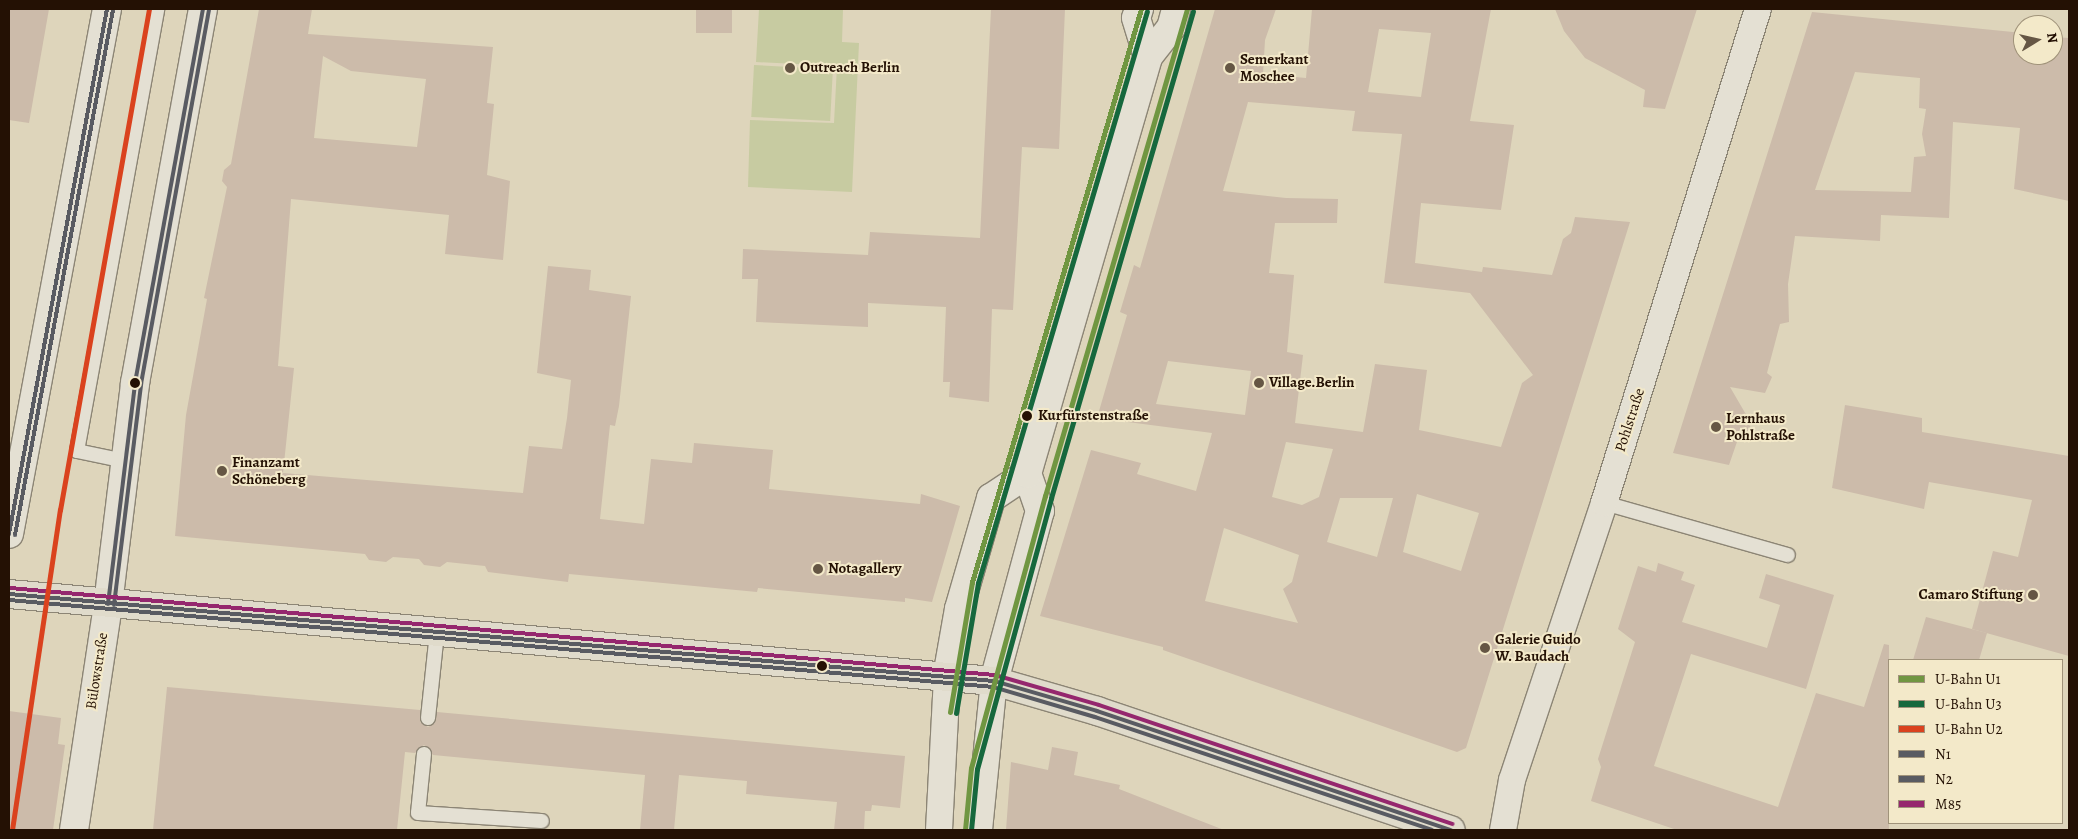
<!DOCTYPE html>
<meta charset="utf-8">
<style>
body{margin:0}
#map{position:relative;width:2078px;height:839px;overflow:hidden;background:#ded5bb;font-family:Alegreya,serif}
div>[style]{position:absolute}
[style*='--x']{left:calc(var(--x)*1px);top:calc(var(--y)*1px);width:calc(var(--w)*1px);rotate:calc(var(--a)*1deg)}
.green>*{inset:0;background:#c7cba1;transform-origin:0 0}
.building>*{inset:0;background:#cba;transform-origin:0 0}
.roads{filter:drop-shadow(1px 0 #8c8575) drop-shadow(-1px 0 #8c8575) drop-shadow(0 1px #8c8575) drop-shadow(0 -1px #8c8575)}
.lane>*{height:14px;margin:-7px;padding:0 7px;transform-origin:7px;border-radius:7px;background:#e4e0d3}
.street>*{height:26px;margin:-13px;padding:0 13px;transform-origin:13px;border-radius:13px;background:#e4e0d3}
.secondary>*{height:28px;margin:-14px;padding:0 14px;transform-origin:14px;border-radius:14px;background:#e4e0d3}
.primary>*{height:28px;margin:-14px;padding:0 14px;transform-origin:14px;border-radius:14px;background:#e0dbcb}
.bus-1>*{height:4px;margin:-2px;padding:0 2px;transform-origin:2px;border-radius:2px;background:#595b62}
.bus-2>*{height:4px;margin:-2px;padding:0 2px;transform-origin:2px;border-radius:2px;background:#595b62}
.bus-3>*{height:4px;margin:-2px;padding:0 2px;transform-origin:2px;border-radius:2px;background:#95276e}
.metro-1>*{height:5px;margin:-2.5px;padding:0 2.5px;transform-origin:2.5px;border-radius:2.5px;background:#709641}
.metro-2>*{height:5px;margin:-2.5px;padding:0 2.5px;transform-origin:2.5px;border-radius:2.5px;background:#16683d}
.metro-3>*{height:5px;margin:-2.5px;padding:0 2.5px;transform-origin:2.5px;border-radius:2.5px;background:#da421e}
.dots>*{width:14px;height:14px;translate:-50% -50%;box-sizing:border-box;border:2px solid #f3e9c9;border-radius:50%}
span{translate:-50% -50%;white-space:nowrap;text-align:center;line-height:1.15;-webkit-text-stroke:4px #f3e9c9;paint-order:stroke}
.poi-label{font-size:15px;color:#241104;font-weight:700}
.left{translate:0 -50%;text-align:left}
.right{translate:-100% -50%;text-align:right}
.stop-label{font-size:15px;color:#241104;font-weight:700}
.street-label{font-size:15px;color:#241104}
.frame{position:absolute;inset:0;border:10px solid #241104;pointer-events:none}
.legend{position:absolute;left:1888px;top:659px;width:175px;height:165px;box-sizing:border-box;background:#f3e9c9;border:1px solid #a0937a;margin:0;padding:6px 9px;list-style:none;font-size:15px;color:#241104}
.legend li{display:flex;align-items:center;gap:10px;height:25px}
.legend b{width:25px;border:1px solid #a0937a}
.north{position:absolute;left:2013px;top:15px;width:50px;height:50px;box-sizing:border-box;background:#f3e9c9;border:1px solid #a0937a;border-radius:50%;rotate:81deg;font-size:14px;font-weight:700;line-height:20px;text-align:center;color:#241104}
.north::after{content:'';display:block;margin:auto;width:18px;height:22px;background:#655644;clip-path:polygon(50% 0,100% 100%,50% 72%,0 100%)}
</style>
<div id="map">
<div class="green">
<div style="clip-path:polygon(759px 9px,843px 9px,842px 42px,859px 43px,852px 192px,748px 187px,750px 120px,834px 123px,837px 66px,756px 62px)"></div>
<div style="left:754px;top:65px;width:79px;height:52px;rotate:3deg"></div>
</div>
<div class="building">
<div style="clip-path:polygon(9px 9px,49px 9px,29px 123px,9px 120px)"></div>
<div style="clip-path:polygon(evenodd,259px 9px,312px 9px,308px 34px,493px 47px,487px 103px,494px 104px,487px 175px,510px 181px,503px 260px,445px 254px,449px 215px,291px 199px,278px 366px,294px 368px,283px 473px,523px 493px,529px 446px,562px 449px,567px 418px,571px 380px,537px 373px,548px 266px,591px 270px,589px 290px,631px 296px,619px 406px,615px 426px,610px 425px,600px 519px,644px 524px,651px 459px,692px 463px,694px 443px,773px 450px,769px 489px,920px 504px,921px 494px,960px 506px,932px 602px,905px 598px,905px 602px,758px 588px,757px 592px,569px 574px,568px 582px,488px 572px,485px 566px,447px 562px,440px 567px,424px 565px,419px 559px,393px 557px,386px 562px,369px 560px,365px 554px,175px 536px,186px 415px,207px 299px,204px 298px,227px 187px,222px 181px,224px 170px,231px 164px,259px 9px,323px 56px,351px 71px,426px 79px,417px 147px,314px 138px,323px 56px)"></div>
<div style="left:696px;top:9px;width:36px;height:24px"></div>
<div style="clip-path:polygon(991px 9px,1065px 9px,1059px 149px,1022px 147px,1013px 310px,992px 309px,989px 402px,949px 397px,950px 382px,943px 382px,946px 307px,868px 303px,868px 327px,756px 322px,758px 279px,742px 279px,743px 249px,868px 255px,870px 232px,980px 238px)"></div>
<div style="clip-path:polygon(evenodd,1215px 9px,1276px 9px,1265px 40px,1263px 74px,1306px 78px,1312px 9px,1491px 9px,1470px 121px,1514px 125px,1501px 210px,1421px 203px,1415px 263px,1482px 272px,1483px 267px,1552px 275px,1563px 239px,1571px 233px,1575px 217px,1630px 222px,1466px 748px,1457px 752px,1163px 650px,1163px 647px,1040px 616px,1091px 450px,1141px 463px,1137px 474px,1196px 491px,1212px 433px,1097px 418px,1127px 315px,1120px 312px,1134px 265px,1140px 268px,1215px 9px,1379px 29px,1431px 33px,1421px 97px,1368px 92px,1379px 29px,1215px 9px,1248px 102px,1355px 111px,1352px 131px,1402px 134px,1384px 283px,1470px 293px,1533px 375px,1522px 383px,1501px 447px,1419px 430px,1427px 370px,1375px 364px,1363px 432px,1295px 423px,1303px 355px,1287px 352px,1294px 275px,1269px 273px,1275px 223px,1337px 223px,1338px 199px,1286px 198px,1223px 191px,1248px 102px,1215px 9px,1168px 361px,1251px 371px,1245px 415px,1156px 404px,1168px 361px,1215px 9px,1286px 442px,1333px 449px,1319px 497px,1302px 505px,1272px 497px,1286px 442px,1215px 9px,1417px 494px,1479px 513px,1461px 571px,1403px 552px,1417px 494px,1215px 9px,1340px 498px,1393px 498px,1377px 557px,1327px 542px,1340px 498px,1215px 9px,1224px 528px,1299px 555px,1292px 582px,1283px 589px,1298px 623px,1205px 601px,1224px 528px)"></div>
<div style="clip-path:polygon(1555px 9px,1697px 9px,1665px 109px,1643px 107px,1645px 90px,1585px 58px,1564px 31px)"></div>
<div style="clip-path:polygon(evenodd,1812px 12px,2023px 33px,2023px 55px,2053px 55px,2053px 37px,2069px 38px,2069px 201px,2014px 189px,2020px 128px,1953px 122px,1949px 218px,1881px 215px,1880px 241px,1795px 236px,1788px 284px,1789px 322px,1780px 324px,1767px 373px,1772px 377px,1765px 393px,1730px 387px,1751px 423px,1749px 431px,1738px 439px,1729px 465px,1673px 453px,1812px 12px,1855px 72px,1920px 78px,1919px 108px,1926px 109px,1922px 134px,1926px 156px,1914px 157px,1911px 192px,1815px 190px,1855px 72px)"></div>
<div style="clip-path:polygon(1845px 405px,1922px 418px,1922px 432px,2069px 456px,2069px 656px,1972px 629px,1993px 551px,2018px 557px,2032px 500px,1929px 482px,1924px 509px,1832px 488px)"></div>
<div style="clip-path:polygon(1658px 563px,1684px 572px,1681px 580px,1695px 585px,1682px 622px,1767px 648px,1780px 605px,1759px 598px,1766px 574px,1834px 595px,1806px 689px,1691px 654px,1654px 766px,1778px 807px,1816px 693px,1864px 707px,1884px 644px,1889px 645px,1889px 830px,1677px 830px,1591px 801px,1601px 767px,1598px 759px,1635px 642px,1618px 629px,1638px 566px,1656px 572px)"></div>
<div style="clip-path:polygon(1926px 617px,1987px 633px,1979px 660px,1913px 660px)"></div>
<div style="clip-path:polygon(167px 687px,420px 710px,420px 722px,428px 727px,435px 723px,437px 712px,905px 756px,900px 808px,872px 805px,871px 811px,865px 811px,864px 830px,834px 830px,837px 802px,746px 794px,747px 781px,679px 775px,674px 830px,640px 830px,645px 775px,433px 755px,424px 745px,415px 753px,405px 752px,397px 830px,153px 830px)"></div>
<div style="clip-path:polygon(9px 711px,61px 718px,58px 744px,65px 745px,53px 830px,9px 830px)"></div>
<div style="clip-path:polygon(1052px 747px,1078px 752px,1074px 775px,1120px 785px,1119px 789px,1224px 830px,1006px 830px,1011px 762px,1048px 770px)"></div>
</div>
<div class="roads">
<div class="lane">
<div style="--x:125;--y:461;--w:49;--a:-168.2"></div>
<div style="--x:77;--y:451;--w:449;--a:-79.7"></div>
<div style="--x:1604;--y:503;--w:191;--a:15.8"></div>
<div style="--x:428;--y:718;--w:86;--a:-84"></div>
<div style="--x:424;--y:754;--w:59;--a:95.8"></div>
<div style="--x:418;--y:813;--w:124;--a:3.7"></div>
</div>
<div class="street">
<div style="--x:939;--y:830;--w:153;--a:-87"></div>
<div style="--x:979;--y:830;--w:150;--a:-84.3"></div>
<div style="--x:1503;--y:830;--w:51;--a:-79.8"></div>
<div style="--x:1512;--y:780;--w:292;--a:-71.6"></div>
<div style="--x:1604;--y:503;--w:517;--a:-72.69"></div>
</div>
<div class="secondary">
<div style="--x:1139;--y:9;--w:9;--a:108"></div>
<div style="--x:1136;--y:18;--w:41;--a:72.9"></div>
<div style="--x:9;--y:534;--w:534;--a:-79.43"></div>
<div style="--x:947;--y:677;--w:69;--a:-80"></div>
<div style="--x:959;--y:609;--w:116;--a:-73.9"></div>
<div style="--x:991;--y:498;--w:43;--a:-33.7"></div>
<div style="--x:994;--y:681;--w:176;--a:-74.9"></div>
<div style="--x:1040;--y:511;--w:39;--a:-109"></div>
<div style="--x:1027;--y:474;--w:434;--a:-73.8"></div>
<div style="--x:1148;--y:57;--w:37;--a:-52"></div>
<div style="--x:1171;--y:28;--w:20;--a:-75"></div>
<div style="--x:74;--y:830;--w:229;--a:-81.4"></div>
<div style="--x:108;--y:604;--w:223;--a:-83"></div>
<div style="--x:135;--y:383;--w:380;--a:-79.7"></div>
</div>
<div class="primary">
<div style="--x:9;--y:594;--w:989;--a:5.05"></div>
<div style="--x:994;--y:681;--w:107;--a:16.2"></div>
<div style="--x:1097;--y:711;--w:373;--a:18.6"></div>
</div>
</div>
<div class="bus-1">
<div style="--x:9;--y:534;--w:534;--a:-79.43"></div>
<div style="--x:9;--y:594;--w:989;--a:5.05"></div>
<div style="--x:994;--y:681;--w:107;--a:16.2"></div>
<div style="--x:1097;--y:711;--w:373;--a:18.6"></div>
<div style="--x:108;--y:604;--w:223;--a:-83"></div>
<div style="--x:135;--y:383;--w:380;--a:-79.7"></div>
</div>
<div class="bus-2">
<div style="--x:15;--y:535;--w:534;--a:-79.43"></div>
<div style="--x:9;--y:600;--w:988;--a:5.05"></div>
<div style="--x:993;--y:687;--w:106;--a:16.4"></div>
<div style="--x:1095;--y:717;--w:355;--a:18.5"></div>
<div style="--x:114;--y:605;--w:223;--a:-83"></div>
<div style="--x:141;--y:384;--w:380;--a:-79.7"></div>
</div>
<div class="bus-3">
<div style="--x:10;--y:588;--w:989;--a:5.05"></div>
<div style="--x:995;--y:675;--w:108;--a:16.1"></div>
<div style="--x:1099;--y:705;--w:373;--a:18.6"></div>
</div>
<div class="metro-1">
<div style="--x:950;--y:712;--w:132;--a:-80.4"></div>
<div style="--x:972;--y:582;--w:597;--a:-73.57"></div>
<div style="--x:965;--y:830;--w:62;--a:-84.5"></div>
<div style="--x:971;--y:768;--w:282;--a:-74.8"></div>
<div style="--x:1045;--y:496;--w:507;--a:-73.74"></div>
</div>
<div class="metro-2">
<div style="--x:956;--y:713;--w:132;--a:-80.4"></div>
<div style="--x:978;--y:583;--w:596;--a:-73.54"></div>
<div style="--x:971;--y:830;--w:61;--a:-84.4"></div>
<div style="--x:977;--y:769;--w:281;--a:-74.7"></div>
<div style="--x:1051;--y:498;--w:507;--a:-73.74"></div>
</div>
<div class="metro-3">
<div style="--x:12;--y:830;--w:324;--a:-81.5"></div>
<div style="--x:60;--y:510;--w:509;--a:-79.93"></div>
</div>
<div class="dots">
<div style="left:790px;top:68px;background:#655644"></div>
<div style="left:1230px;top:68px;background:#655644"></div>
<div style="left:135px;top:383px;background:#241104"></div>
<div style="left:1259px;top:383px;background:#655644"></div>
<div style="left:1027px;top:416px;background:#241104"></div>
<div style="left:1716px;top:427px;background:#655644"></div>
<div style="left:222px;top:471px;background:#655644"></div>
<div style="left:818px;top:569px;background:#655644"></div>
<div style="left:2033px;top:595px;background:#655644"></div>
<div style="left:1485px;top:648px;background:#655644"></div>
<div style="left:822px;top:666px;background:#241104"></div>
</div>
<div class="poi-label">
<span class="left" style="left:1240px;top:68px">Semerkant<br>Moschee</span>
<span class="left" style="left:800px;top:68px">Outreach Berlin</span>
<span class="left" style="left:1269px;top:383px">Village.Berlin</span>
<span class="left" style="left:1726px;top:427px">Lernhaus<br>Pohlstraße</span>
<span class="left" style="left:232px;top:471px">Finanzamt<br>Schöneberg</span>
<span class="left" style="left:828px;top:569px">Notagallery</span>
<span class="right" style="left:2023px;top:595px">Camaro Stiftung</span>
<span class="left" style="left:1495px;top:648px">Galerie Guido<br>W. Baudach</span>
</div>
<div class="stop-label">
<span class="left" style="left:1038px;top:416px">Kurfürstenstraße</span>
</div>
<div class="street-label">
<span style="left:1630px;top:420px;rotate:-72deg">Pohlstraße</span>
<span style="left:97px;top:671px;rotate:-81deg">Bülowstraße</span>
</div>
<div class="frame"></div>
<ul class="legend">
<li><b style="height:6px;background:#709641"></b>U-Bahn U1</li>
<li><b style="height:6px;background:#16683d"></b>U-Bahn U3</li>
<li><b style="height:6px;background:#da421e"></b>U-Bahn U2</li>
<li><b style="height:6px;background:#595b62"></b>N1</li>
<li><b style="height:6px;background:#595b62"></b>N2</li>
<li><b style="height:6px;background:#95276e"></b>M85</li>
</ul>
<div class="north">N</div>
</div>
